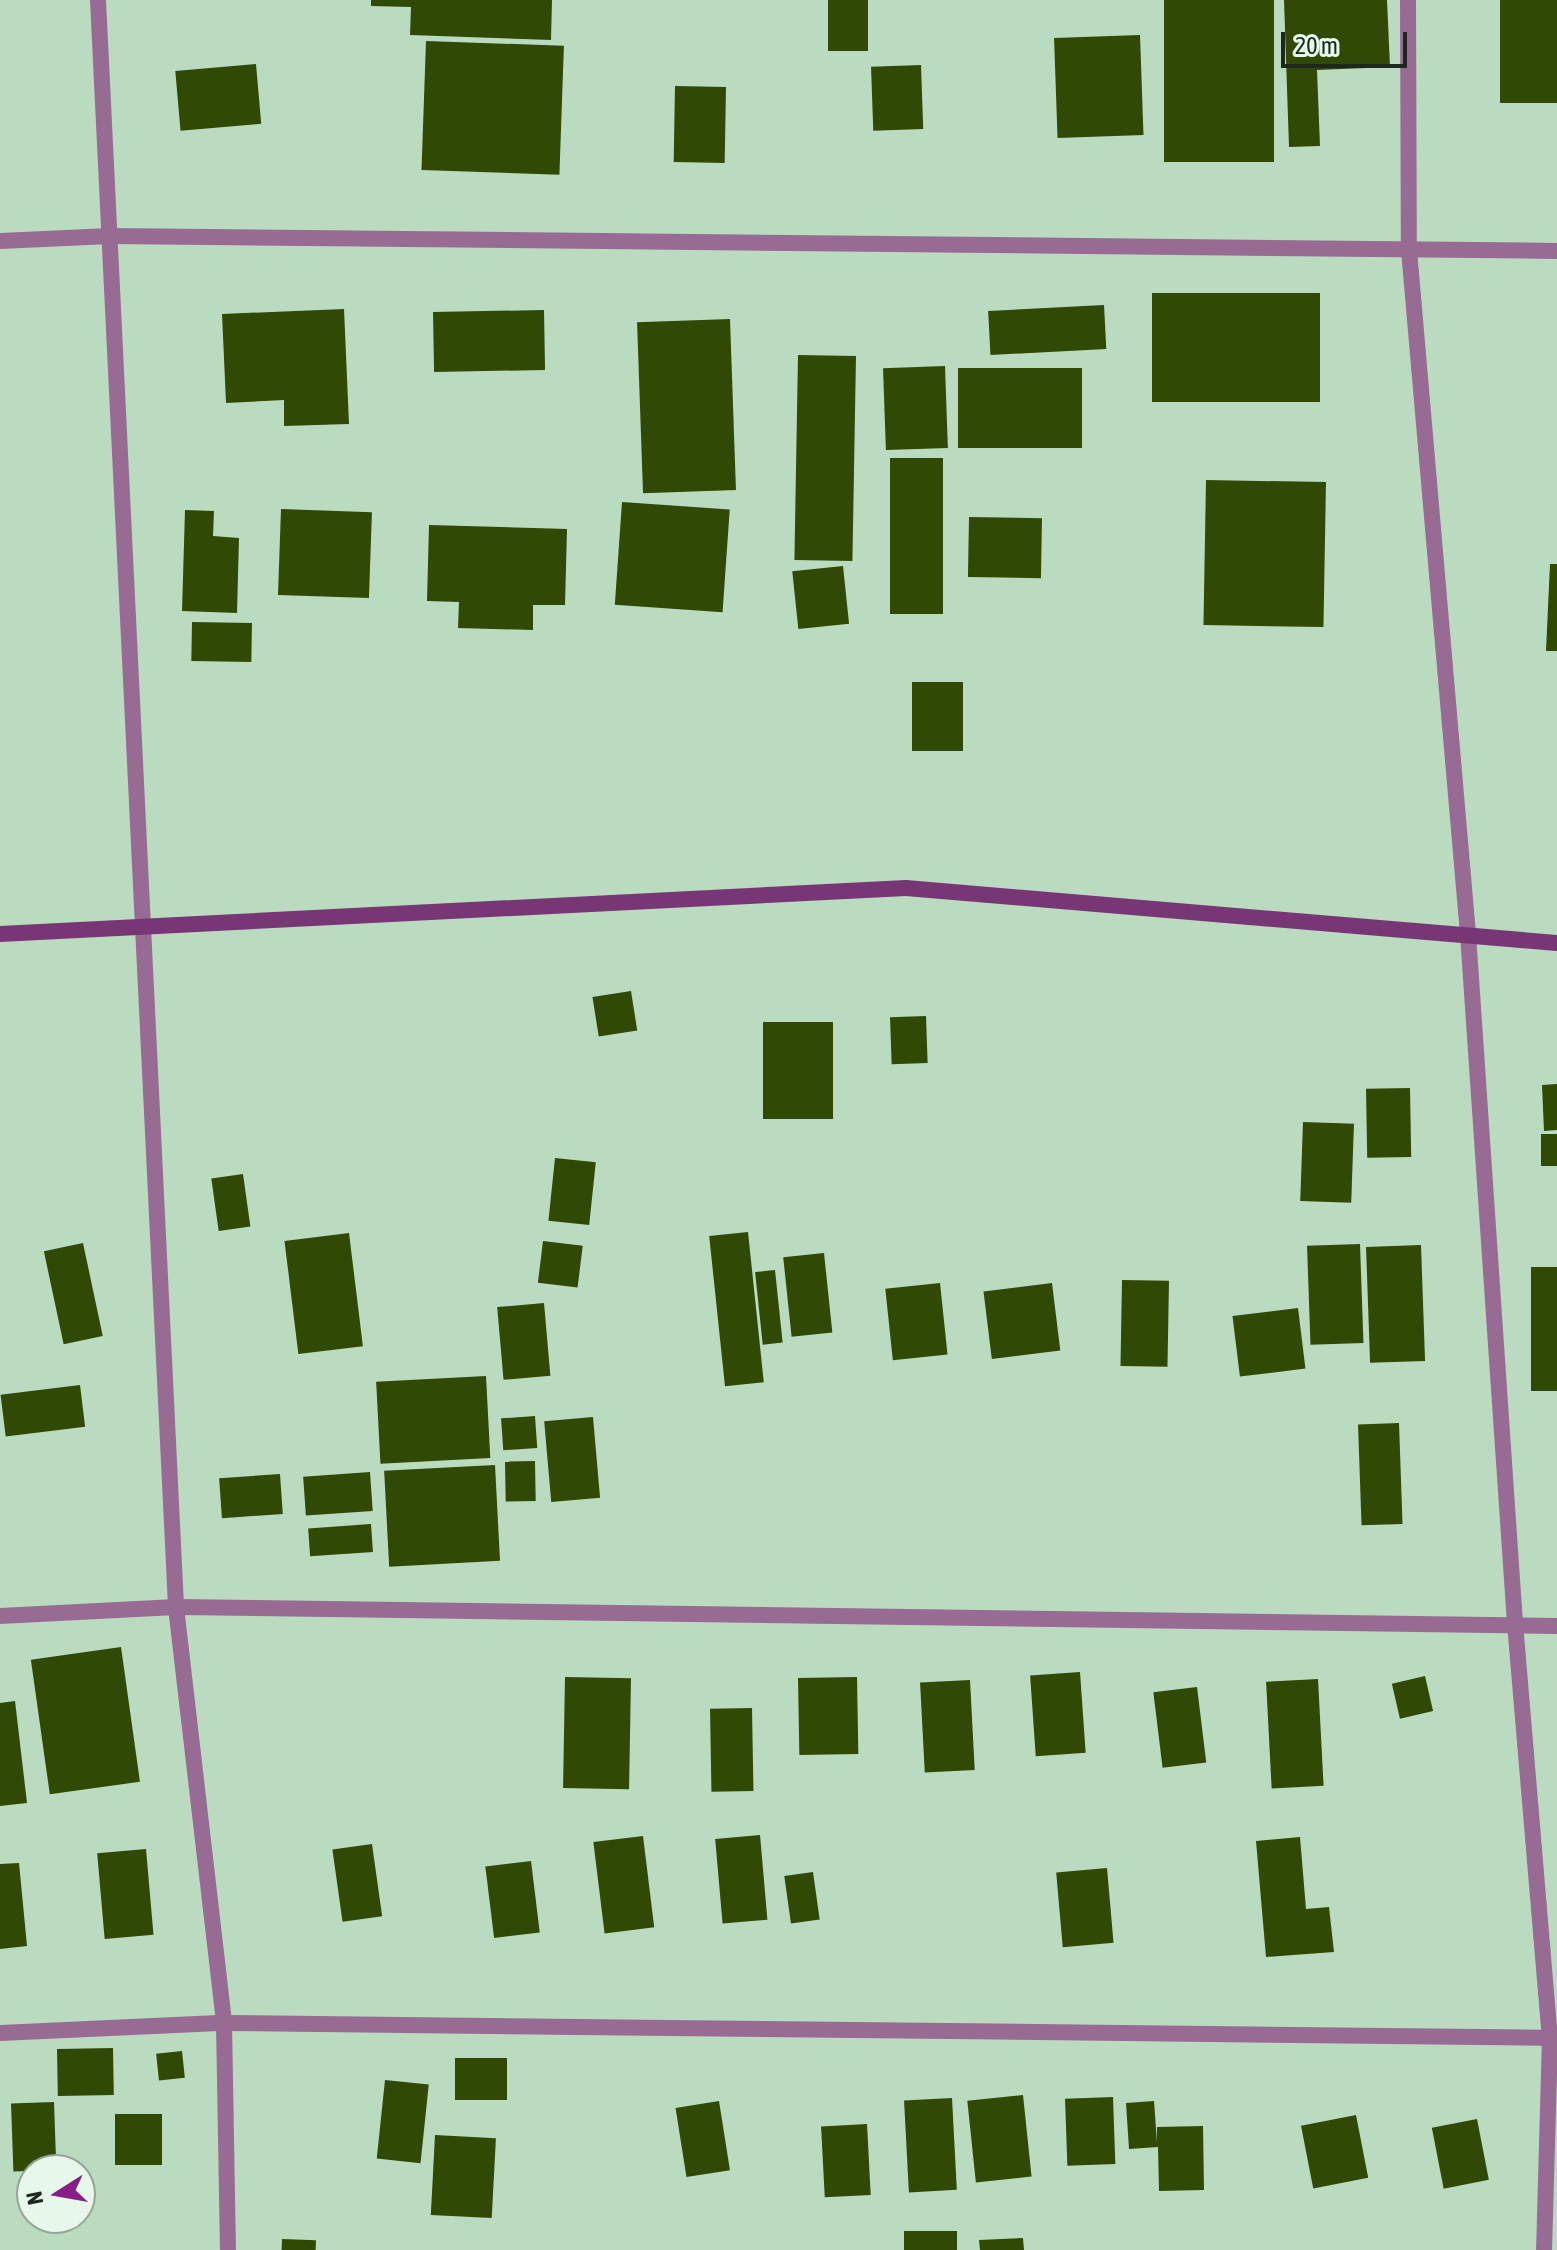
<!DOCTYPE html>
<style>
body{margin:0}
#map{position:relative;width:1557px;height:2250px;overflow:hidden;background:#bbdbc0;font-family:"Asap Condensed",sans-serif}
div>[style]{position:absolute}
[style*='--x']{left:calc(var(--x)*1px);top:calc(var(--y)*1px);width:calc(var(--w)*1px);rotate:calc(var(--a)*1deg)}
.building>*{inset:0;background:#304905;transform-origin:0 0}
.minor>*{height:16px;margin:-8px;padding:0 8px;transform-origin:8px;border-radius:8px;background:#976b94}
.secondary>*{height:16px;margin:-8px;padding:0 8px;transform-origin:8px;border-radius:8px;background:#773775}
span{translate:-50% -50%;white-space:nowrap;text-align:center;line-height:1.15;-webkit-text-stroke:8px #e7f7e9;paint-order:stroke}
.north{position:absolute;left:16px;top:2154px;width:80px;height:80px;box-sizing:border-box;background:#e7f7e9;border:2px solid #96a498;border-radius:50%;rotate:259deg;font-size:22px;font-weight:700;line-height:32px;text-align:center;color:#1c281e}
.north::after{content:'';display:block;margin:auto;width:28px;height:36px;background:#881f86;clip-path:polygon(50% 0,100% 100%,50% 72%,0 100%)}
.scale{position:absolute;left:1281px;top:32px;width:126px;height:36px;box-sizing:border-box;border:4px solid #1c281e;border-top:0;padding-left:10px;font-size:24px;line-height:28px;white-space:nowrap;color:#1c281e;-webkit-text-stroke:6px #e7f7e9;paint-order:stroke}
</style>
<div id="map">
<div class="building">
<div style="clip-path:polygon(371px 0,552px 0,551px 40px,410px 35px,411px 7px,371px 6px)"></div>
<div style="left:828px;top:0;width:40px;height:51px"></div>
<div style="left:1164px;top:0;width:110px;height:162px"></div>
<div style="clip-path:polygon(1284px 0,1387px 0,1390px 67px,1317px 70px,1320px 146px,1289px 147px)"></div>
<div style="left:1500px;top:0;width:57px;height:103px"></div>
<div style="left:1140px;top:35px;width:100px;height:86px;rotate:88deg"></div>
<div style="left:426px;top:41px;width:138px;height:129px;rotate:2deg"></div>
<div style="left:256px;top:64px;width:60px;height:81px;rotate:85deg"></div>
<div style="left:921px;top:65px;width:64px;height:50px;rotate:88deg"></div>
<div style="left:675px;top:86px;width:51px;height:76px;rotate:1deg"></div>
<div style="left:1152px;top:293px;width:168px;height:109px"></div>
<div style="left:1104px;top:305px;width:44px;height:116px;rotate:87deg"></div>
<div style="clip-path:polygon(344px 309px,349px 424px,284px 426px,284px 400px,226px 403px,222px 314px)"></div>
<div style="left:544px;top:310px;width:60px;height:111px;rotate:89deg"></div>
<div style="left:730px;top:319px;width:171px;height:93px;rotate:88deg"></div>
<div style="left:798px;top:355px;width:58px;height:205px;rotate:1deg"></div>
<div style="left:945px;top:366px;width:82px;height:62px;rotate:88deg"></div>
<div style="left:958px;top:368px;width:124px;height:80px"></div>
<div style="left:890px;top:458px;width:53px;height:156px"></div>
<div style="left:1206px;top:480px;width:120px;height:145px;rotate:1deg"></div>
<div style="left:622px;top:502px;width:108px;height:103px;rotate:4deg"></div>
<div style="left:281px;top:509px;width:91px;height:86px;rotate:2deg"></div>
<div style="clip-path:polygon(185px 510px,214px 511px,213px 536px,239px 538px,237px 613px,182px 611px)"></div>
<div style="left:969px;top:517px;width:73px;height:60px;rotate:1deg"></div>
<div style="clip-path:polygon(429px 525px,567px 529px,565px 605px,533px 605px,533px 630px,458px 628px,459px 602px,427px 601px)"></div>
<div style="clip-path:polygon(1550px 564px,1557px 564px,1557px 651px,1546px 651px)"></div>
<div style="left:843px;top:566px;width:58px;height:51px;rotate:84deg"></div>
<div style="left:192px;top:622px;width:60px;height:39px;rotate:1deg"></div>
<div style="left:912px;top:682px;width:51px;height:69px"></div>
<div style="left:631px;top:991px;width:40px;height:39px;rotate:81deg"></div>
<div style="left:926px;top:1016px;width:47px;height:36px;rotate:88deg"></div>
<div style="left:763px;top:1022px;width:70px;height:97px"></div>
<div style="clip-path:polygon(1557px 1084px,1557px 1130px,1544px 1131px,1542px 1085px)"></div>
<div style="left:1410px;top:1088px;width:69px;height:44px;rotate:89deg"></div>
<div style="left:1303px;top:1122px;width:51px;height:79px;rotate:2deg"></div>
<div style="left:1541px;top:1134px;width:16px;height:32px"></div>
<div style="left:555px;top:1158px;width:41px;height:63px;rotate:6deg"></div>
<div style="left:243px;top:1174px;width:53px;height:32px;rotate:82deg"></div>
<div style="left:748px;top:1232px;width:151px;height:39px;rotate:84deg"></div>
<div style="left:349px;top:1233px;width:114px;height:65px;rotate:83deg"></div>
<div style="left:543px;top:1241px;width:40px;height:42px;rotate:7deg"></div>
<div style="left:83px;top:1243px;width:95px;height:40px;rotate:78deg"></div>
<div style="left:1360px;top:1244px;width:99px;height:53px;rotate:88deg"></div>
<div style="left:1421px;top:1245px;width:116px;height:55px;rotate:88deg"></div>
<div style="left:824px;top:1253px;width:80px;height:41px;rotate:84deg"></div>
<div style="left:1531px;top:1267px;width:26px;height:124px"></div>
<div style="left:775px;top:1270px;width:73px;height:20px;rotate:84deg"></div>
<div style="left:1122px;top:1280px;width:47px;height:86px;rotate:1deg"></div>
<div style="left:940px;top:1283px;width:72px;height:55px;rotate:84deg"></div>
<div style="left:1052px;top:1283px;width:68px;height:69px;rotate:83deg"></div>
<div style="left:544px;top:1303px;width:73px;height:47px;rotate:85deg"></div>
<div style="left:1298px;top:1308px;width:61px;height:66px;rotate:83deg"></div>
<div style="left:486px;top:1376px;width:82px;height:110px;rotate:87deg"></div>
<div style="left:80px;top:1385px;width:42px;height:80px;rotate:83deg"></div>
<div style="left:535px;top:1416px;width:32px;height:34px;rotate:86deg"></div>
<div style="left:593px;top:1417px;width:81px;height:49px;rotate:85deg"></div>
<div style="left:1399px;top:1423px;width:101px;height:41px;rotate:88deg"></div>
<div style="left:535px;top:1461px;width:40px;height:30px;rotate:89deg"></div>
<div style="left:495px;top:1465px;width:96px;height:111px;rotate:87deg"></div>
<div style="left:370px;top:1472px;width:39px;height:67px;rotate:86deg"></div>
<div style="left:280px;top:1474px;width:40px;height:61px;rotate:86deg"></div>
<div style="left:371px;top:1524px;width:28px;height:63px;rotate:86deg"></div>
<div style="left:121px;top:1647px;width:136px;height:91px;rotate:82deg"></div>
<div style="left:1080px;top:1672px;width:81px;height:50px;rotate:86deg"></div>
<div style="left:1425px;top:1676px;width:36px;height:34px;rotate:77deg"></div>
<div style="left:565px;top:1677px;width:66px;height:111px;rotate:1deg"></div>
<div style="left:857px;top:1677px;width:77px;height:59px;rotate:89deg"></div>
<div style="left:1318px;top:1679px;width:107px;height:52px;rotate:87deg"></div>
<div style="left:970px;top:1680px;width:90px;height:50px;rotate:87deg"></div>
<div style="left:1197px;top:1687px;width:76px;height:44px;rotate:83deg"></div>
<div style="clip-path:polygon(15px 1701px,27px 1803px,0 1806px,0 1703px)"></div>
<div style="left:752px;top:1708px;width:83px;height:42px;rotate:89deg"></div>
<div style="left:760px;top:1835px;width:85px;height:45px;rotate:85deg"></div>
<div style="left:643px;top:1836px;width:92px;height:50px;rotate:83deg"></div>
<div style="clip-path:polygon(1300px 1837px,1306px 1909px,1329px 1907px,1334px 1952px,1266px 1957px,1256px 1841px)"></div>
<div style="left:372px;top:1844px;width:73px;height:40px;rotate:82deg"></div>
<div style="left:146px;top:1849px;width:86px;height:49px;rotate:85deg"></div>
<div style="left:531px;top:1861px;width:72px;height:46px;rotate:83deg"></div>
<div style="clip-path:polygon(19px 1863px,27px 1946px,0 1949px,0 1864px)"></div>
<div style="left:1107px;top:1868px;width:75px;height:51px;rotate:85deg"></div>
<div style="left:813px;top:1872px;width:48px;height:29px;rotate:82deg"></div>
<div style="left:113px;top:2048px;width:47px;height:56px;rotate:89deg"></div>
<div style="left:182px;top:2051px;width:27px;height:26px;rotate:84deg"></div>
<div style="left:455px;top:2058px;width:52px;height:42px"></div>
<div style="left:385px;top:2080px;width:44px;height:79px;rotate:6deg"></div>
<div style="left:1023px;top:2095px;width:82px;height:56px;rotate:84deg"></div>
<div style="left:1113px;top:2097px;width:67px;height:48px;rotate:88deg"></div>
<div style="left:952px;top:2098px;width:92px;height:48px;rotate:87deg"></div>
<div style="left:719px;top:2101px;width:70px;height:44px;rotate:81deg"></div>
<div style="clip-path:polygon(1154px 2101px,1157px 2143px,1157px 2127px,1203px 2126px,1204px 2190px,1159px 2191px,1158px 2147px,1129px 2149px,1126px 2103px)"></div>
<div style="left:54px;top:2102px;width:68px;height:43px;rotate:88deg"></div>
<div style="left:115px;top:2114px;width:47px;height:51px"></div>
<div style="left:1356px;top:2115px;width:64px;height:56px;rotate:79deg"></div>
<div style="left:1477px;top:2119px;width:62px;height:46px;rotate:79deg"></div>
<div style="left:867px;top:2124px;width:71px;height:46px;rotate:87deg"></div>
<div style="left:435px;top:2135px;width:61px;height:80px;rotate:3deg"></div>
<div style="left:957px;top:2231px;width:19px;height:53px;rotate:90deg"></div>
<div style="clip-path:polygon(1023px 2238px,1024px 2250px,980px 2250px,979px 2240px)"></div>
<div style="left:282px;top:2239px;width:34px;height:11px;rotate:2deg"></div>
</div>
<div class="minor">
<div style="--x:98;--y:0;--w:1609;--a:87.22"></div>
<div style="--x:176;--y:1607;--w:419;--a:83.4"></div>
<div style="--x:224;--y:2023;--w:227;--a:89"></div>
<div style="--x:1408;--y:0;--w:250;--a:89.8"></div>
<div style="--x:1409;--y:250;--w:687;--a:85.07"></div>
<div style="--x:1468;--y:934;--w:691;--a:86.1"></div>
<div style="--x:1515;--y:1623;--w:415;--a:85.2"></div>
<div style="--x:1550;--y:2037;--w:213;--a:91.6"></div>
<div style="--x:0;--y:241;--w:110;--a:-2.6"></div>
<div style="--x:110;--y:236;--w:1447;--a:0.59"></div>
<div style="--x:0;--y:1616;--w:176;--a:-2.9"></div>
<div style="--x:176;--y:1607;--w:1381;--a:0.79"></div>
<div style="--x:0;--y:2033;--w:224;--a:-2.6"></div>
<div style="--x:224;--y:2023;--w:1333;--a:0.64"></div>
</div>
<div class="secondary">
<div style="--x:0;--y:934;--w:907;--a:-2.91"></div>
<div style="--x:906;--y:888;--w:653;--a:4.83"></div>
</div>
<div class="north">N</div>
<div class="scale">20 m</div>
</div>
